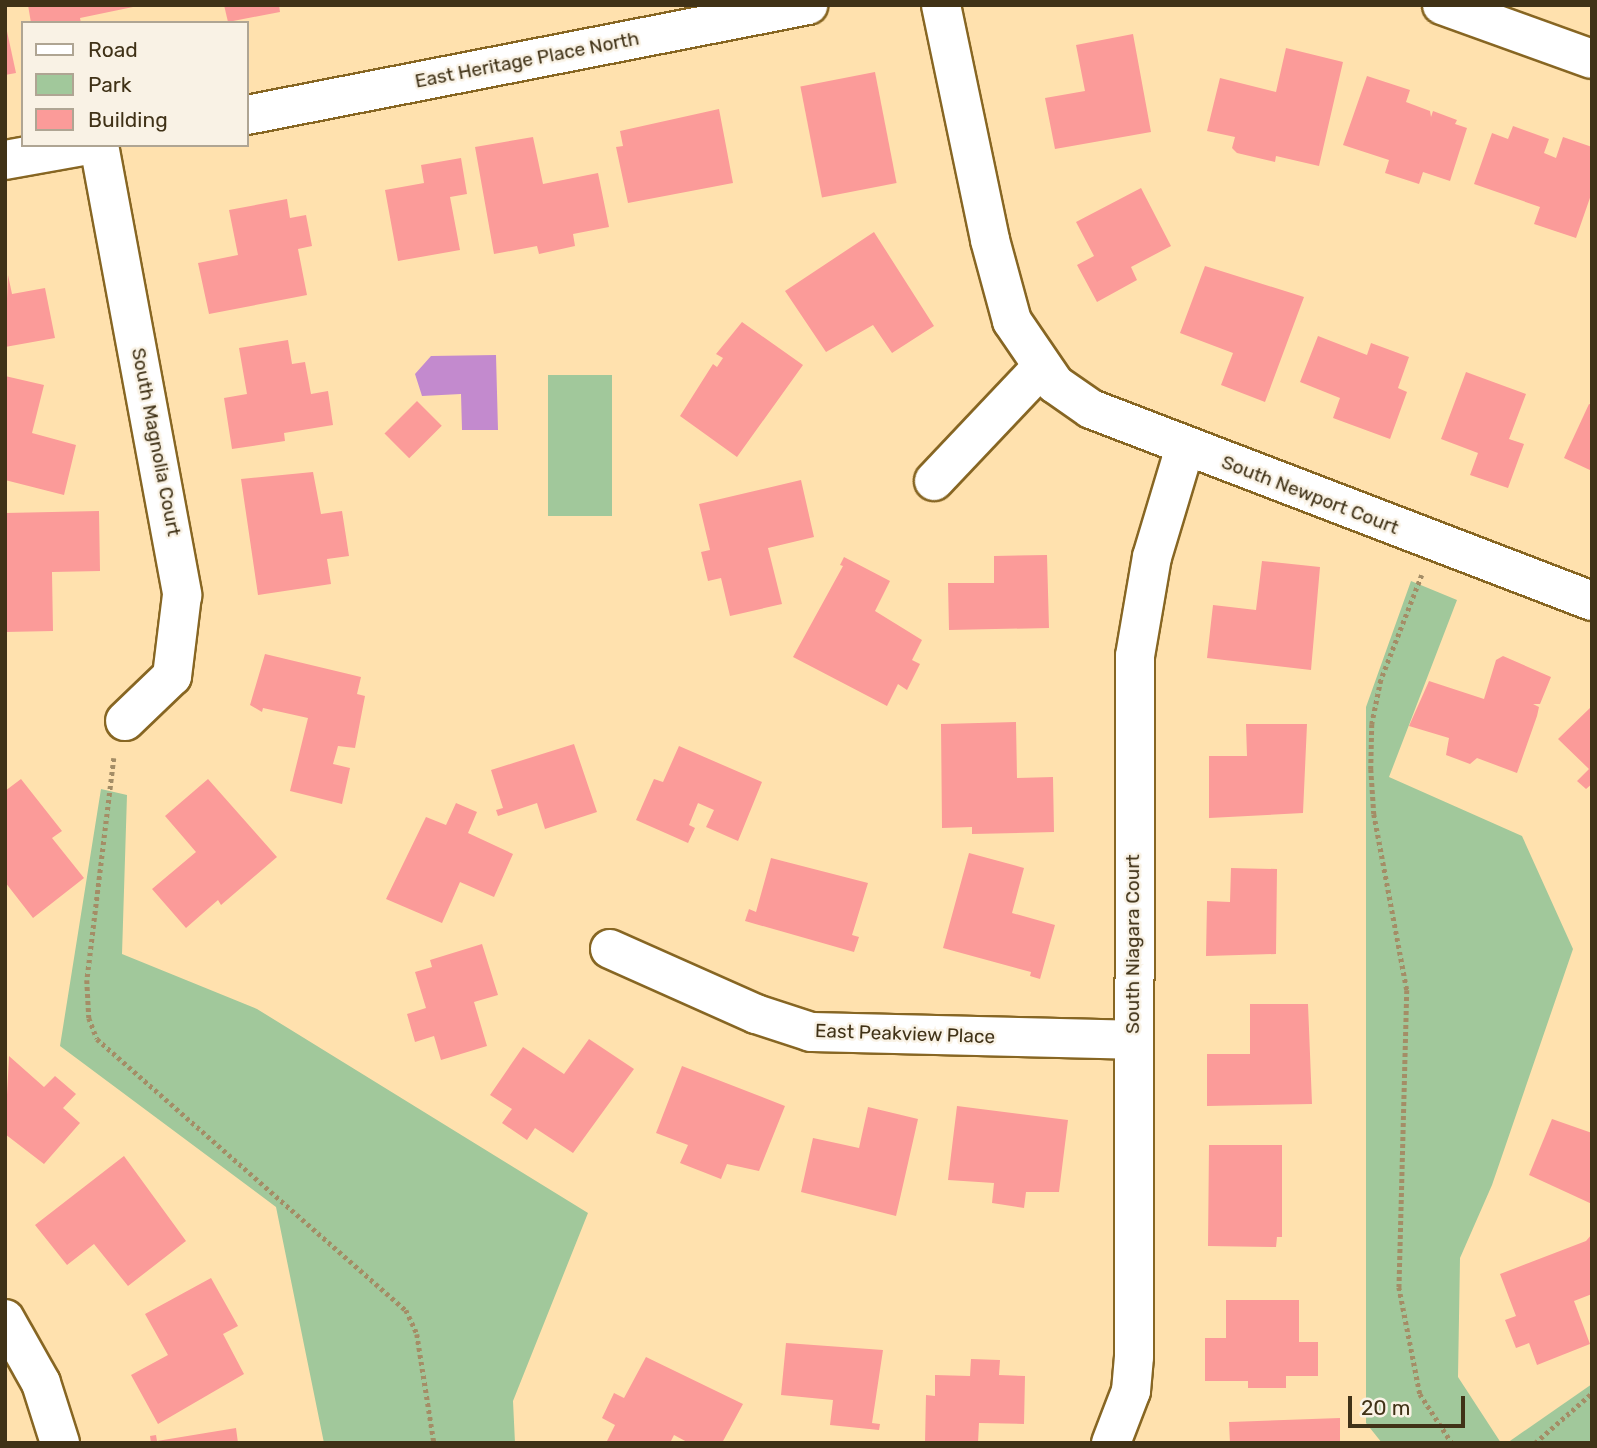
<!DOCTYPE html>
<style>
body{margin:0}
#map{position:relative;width:1597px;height:1448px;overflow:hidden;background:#ffe1ae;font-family:Rubik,sans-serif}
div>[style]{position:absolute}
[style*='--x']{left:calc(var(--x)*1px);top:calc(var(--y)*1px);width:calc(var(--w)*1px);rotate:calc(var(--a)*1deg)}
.green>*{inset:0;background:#a1c89b;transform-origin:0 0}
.water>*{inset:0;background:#c38ace}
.building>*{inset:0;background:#fb9b99;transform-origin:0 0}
.path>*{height:4.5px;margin-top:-2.25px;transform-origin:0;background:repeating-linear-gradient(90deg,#a48d66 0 3.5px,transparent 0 7px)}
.roads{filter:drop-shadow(2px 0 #876623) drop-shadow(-2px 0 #876623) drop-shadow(0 2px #876623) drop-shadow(0 -2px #876623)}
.street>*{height:38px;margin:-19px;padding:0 19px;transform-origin:19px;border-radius:19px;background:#fff}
span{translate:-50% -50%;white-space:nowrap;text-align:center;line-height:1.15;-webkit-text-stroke:5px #f9f2e5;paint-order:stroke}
.street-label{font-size:19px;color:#403217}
.frame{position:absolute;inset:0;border:7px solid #403217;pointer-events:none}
.legend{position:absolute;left:21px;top:21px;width:228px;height:126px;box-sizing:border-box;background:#f9f2e5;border:2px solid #afa593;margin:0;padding:9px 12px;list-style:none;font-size:21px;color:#403217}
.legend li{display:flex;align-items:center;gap:14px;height:35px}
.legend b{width:35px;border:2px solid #afa593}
.scale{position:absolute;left:1348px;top:1396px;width:117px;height:32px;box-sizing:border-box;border:4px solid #403217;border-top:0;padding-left:9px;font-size:21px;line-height:24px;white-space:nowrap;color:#403217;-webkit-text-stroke:5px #f9f2e5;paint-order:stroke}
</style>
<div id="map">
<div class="green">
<div style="left:548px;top:375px;width:64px;height:141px"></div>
<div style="clip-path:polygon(1411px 581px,1457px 600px,1389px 777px,1522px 836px,1573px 949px,1492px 1185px,1460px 1258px,1458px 1377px,1501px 1443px,1382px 1443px,1366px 1423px,1366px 707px)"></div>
<div style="clip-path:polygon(101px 789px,127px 795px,122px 954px,257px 1009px,588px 1213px,513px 1401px,515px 1443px,324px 1443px,276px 1207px,60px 1046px)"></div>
<div style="clip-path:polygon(1592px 1384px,1592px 1443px,1507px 1443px)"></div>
</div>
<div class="water">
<div style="clip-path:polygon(496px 355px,498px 430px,462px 430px,461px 394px,422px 396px,415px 374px,431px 356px)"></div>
</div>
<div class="building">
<div style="clip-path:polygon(28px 5px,133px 5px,133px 7px,80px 18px,81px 23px,31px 23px)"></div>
<div style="clip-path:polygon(224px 5px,279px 5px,280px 12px,228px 22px)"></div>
<div style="clip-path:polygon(5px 22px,16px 73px,5px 75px)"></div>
<div style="clip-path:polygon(1133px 34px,1151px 132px,1055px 149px,1045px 98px,1085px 91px,1076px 45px)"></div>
<div style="clip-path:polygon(1286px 48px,1343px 62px,1319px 166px,1276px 156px,1275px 162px,1237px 153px,1232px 148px,1235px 137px,1207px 131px,1220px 78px,1276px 92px)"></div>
<div style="left:875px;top:72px;width:113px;height:76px;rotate:79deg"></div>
<div style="clip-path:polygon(1367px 76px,1410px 90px,1406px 102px,1430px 111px,1431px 117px,1433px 111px,1457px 120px,1455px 124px,1467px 128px,1450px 181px,1423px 172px,1419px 184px,1385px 173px,1389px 160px,1343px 145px)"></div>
<div style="clip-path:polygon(719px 109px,733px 183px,628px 203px,616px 147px,623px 146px,620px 131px)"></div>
<div style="clip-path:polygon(1513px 126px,1549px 139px,1544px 153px,1556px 158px,1563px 137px,1592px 147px,1592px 192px,1576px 238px,1534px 224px,1540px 207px,1474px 184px,1492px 133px,1508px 139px)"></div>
<div style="clip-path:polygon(533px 137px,543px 184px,598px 173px,609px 227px,573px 234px,575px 246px,539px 254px,537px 246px,494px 254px,475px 147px)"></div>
<div style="clip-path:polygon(461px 158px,467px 194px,450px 197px,460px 250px,398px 261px,385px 190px,424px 183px,421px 165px)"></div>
<div style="clip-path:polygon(1141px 188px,1171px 246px,1131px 267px,1137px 280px,1097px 302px,1077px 265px,1094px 256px,1076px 222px)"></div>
<div style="clip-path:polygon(287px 199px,290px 218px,306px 215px,312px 246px,298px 249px,307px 295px,209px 314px,198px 263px,238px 255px,229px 210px)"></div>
<div style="clip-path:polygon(874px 232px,934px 326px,892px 353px,873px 325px,826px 352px,785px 291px)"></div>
<div style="clip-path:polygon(1205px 266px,1304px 297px,1265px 402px,1221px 385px,1233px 353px,1180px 333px)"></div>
<div style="clip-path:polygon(8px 275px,12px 294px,45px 288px,55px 338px,5px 347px)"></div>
<div style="clip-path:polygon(742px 322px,803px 365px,737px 457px,680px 416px,713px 364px,717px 367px,723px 358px,716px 354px)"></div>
<div style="clip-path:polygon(1318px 336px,1367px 355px,1371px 343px,1409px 357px,1398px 388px,1407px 392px,1390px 439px,1333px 418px,1340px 398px,1300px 382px)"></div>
<div style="clip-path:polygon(288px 340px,292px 364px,305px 362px,311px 394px,328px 391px,333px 425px,284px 433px,285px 441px,232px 449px,224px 398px,247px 394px,239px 348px)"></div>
<div style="clip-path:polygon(1466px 372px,1526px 394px,1509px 439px,1524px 444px,1508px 488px,1470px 475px,1478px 453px,1441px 439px)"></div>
<div style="clip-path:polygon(5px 376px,44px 385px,32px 433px,76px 445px,64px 495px,5px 480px)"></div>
<div style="left:417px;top:401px;width:35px;height:46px;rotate:45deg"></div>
<div style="clip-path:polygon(1589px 404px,1592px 405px,1592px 471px,1564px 458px)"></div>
<div style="clip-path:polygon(313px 472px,321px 514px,342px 511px,349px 556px,327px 559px,331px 584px,258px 595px,241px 479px)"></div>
<div style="clip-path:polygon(801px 480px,814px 537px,768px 548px,782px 604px,730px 616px,721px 578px,708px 581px,701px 552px,710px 550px,699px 504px)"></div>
<div style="clip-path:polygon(99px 511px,100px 571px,52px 572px,53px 631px,5px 632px,5px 513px)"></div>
<div style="clip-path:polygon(1047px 555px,1049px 628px,949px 630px,948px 583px,994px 583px,994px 556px)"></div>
<div style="clip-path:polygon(844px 557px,890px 581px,875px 611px,922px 640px,912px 660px,920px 664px,907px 690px,898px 684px,887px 706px,793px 657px,843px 566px,840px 565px)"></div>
<div style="clip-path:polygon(1262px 561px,1320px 567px,1311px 670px,1207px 658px,1213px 605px,1256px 610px)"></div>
<div style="clip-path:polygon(265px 654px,361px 677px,357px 694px,365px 696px,355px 748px,338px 746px,333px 764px,350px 768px,342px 804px,290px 791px,308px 718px,263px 708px,262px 712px,250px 705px)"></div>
<div style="clip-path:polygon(1503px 656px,1551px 677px,1540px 704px,1533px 704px,1539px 707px,1537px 716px,1517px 773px,1477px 758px,1470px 764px,1446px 755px,1449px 738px,1409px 726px,1429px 681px,1484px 699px,1496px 660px)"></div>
<div style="clip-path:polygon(1592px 706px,1592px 784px,1586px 789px,1577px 781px,1589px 769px,1558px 739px)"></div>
<div style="clip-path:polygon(1016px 722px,1017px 778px,1053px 777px,1054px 832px,972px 834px,972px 827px,942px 828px,941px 724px)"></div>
<div style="clip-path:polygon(1246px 724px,1307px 724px,1303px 813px,1209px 818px,1209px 756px,1247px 756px)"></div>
<div style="clip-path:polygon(574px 744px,597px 812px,545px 829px,537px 803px,498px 816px,496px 810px,503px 808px,491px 770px)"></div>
<div style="clip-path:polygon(679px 746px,762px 782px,738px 841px,706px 827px,714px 810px,698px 803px,689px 825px,695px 828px,688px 843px,636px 820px,654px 779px,663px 782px)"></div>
<div style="clip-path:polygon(21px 779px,62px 831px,52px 838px,84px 878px,33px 918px,5px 882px,5px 791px)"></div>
<div style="clip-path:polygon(208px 779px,277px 857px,221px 905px,218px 900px,186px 928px,152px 889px,196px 852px,165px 816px)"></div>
<div style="clip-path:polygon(456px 803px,477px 812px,468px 833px,513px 854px,494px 897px,460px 882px,442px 923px,386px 899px,426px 817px,446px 825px)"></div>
<div style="clip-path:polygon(969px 853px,1024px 868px,1012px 913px,1055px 925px,1040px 979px,1030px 976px,1031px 972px,943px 948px)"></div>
<div style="clip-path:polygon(771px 858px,868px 883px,852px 935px,859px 937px,854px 952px,745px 921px,749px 909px,756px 912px)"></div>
<div style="clip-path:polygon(1231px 868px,1277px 869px,1276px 954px,1206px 956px,1207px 901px,1230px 902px)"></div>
<div style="clip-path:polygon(482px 944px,498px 995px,474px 1002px,487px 1046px,441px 1060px,434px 1036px,415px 1042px,407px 1014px,426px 1008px,415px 972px,432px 967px,430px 960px)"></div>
<div style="clip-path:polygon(1250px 1004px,1308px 1004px,1312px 1104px,1207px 1106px,1207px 1054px,1250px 1054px)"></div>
<div style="clip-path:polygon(589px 1039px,634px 1069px,573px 1153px,535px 1128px,527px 1140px,502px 1123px,512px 1109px,490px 1095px,523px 1047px,564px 1074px)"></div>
<div style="clip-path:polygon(9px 1056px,44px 1087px,55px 1076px,76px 1094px,63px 1108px,80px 1123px,44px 1164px,5px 1134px)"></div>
<div style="clip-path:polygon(682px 1066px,785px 1106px,759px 1171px,727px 1164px,721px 1179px,680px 1163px,688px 1145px,656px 1133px)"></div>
<div style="clip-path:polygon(957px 1106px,1068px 1120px,1059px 1192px,1026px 1192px,1024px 1208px,992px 1203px,994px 1183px,948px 1180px)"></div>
<div style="clip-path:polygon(868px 1107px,918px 1119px,896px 1216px,801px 1192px,813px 1138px,859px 1148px)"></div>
<div style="clip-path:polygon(1552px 1119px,1592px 1133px,1592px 1204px,1529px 1175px)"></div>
<div style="clip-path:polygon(1209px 1145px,1282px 1145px,1282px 1237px,1277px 1237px,1276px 1247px,1208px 1246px)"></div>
<div style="clip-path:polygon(124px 1156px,186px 1241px,128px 1286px,94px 1244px,67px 1265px,35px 1225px)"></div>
<div style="clip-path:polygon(1592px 1234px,1592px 1294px,1574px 1301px,1590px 1344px,1537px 1365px,1529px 1343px,1516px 1348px,1505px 1320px,1516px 1316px,1500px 1274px,1586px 1241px)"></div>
<div style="clip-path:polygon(211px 1278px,238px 1326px,223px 1334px,244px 1374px,158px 1424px,131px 1375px,168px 1355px,145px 1314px)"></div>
<div style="clip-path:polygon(1226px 1300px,1299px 1300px,1299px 1342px,1318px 1342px,1318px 1376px,1286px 1376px,1286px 1388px,1248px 1388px,1248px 1381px,1205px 1381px,1205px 1338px,1226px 1338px)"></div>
<div style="clip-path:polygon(786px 1343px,883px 1350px,872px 1423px,880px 1424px,879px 1430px,830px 1425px,833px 1400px,781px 1395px)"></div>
<div style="clip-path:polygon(646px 1357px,743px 1404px,722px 1443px,689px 1443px,674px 1435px,670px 1443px,606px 1443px,615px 1425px,602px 1418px,614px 1393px,624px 1398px)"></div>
<div style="clip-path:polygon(971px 1359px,1000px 1360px,999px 1375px,1025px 1376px,1024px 1424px,979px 1423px,978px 1443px,925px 1443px,926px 1395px,935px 1396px,935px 1375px,970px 1376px)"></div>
<div style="clip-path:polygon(1340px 1418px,1340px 1443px,1230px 1443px,1229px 1422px)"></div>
<div style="clip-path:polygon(236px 1428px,238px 1443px,151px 1443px,150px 1436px,156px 1435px,157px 1441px)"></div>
</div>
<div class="path">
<div style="--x:1422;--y:575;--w:113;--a:111.3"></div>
<div style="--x:1381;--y:680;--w:45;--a:101.6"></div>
<div style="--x:1372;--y:724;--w:45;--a:91.3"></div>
<div style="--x:1371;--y:769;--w:45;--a:86.2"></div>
<div style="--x:1374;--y:814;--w:179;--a:79.4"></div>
<div style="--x:1407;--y:990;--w:297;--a:91.5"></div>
<div style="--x:1399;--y:1287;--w:109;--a:78.9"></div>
<div style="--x:1420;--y:1394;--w:59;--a:56.9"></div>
<div style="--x:114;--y:758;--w:224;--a:96.9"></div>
<div style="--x:87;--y:980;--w:38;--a:87"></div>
<div style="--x:89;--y:1018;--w:22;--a:69"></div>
<div style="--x:97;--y:1039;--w:411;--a:41.3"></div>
<div style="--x:406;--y:1310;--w:26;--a:65"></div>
<div style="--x:417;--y:1334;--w:110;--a:81.1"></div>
<div style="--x:1535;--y:1443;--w:76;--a:-41.3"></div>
</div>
<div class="roads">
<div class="street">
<div style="--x:941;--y:5;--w:240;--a:78.2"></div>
<div style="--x:990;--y:240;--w:84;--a:74.8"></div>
<div style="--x:1012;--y:321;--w:76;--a:55.7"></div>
<div style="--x:1055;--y:384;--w:44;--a:34.8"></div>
<div style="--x:1091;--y:409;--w:537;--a:20.97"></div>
<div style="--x:1442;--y:5;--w:159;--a:19.8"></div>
<div style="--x:247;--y:115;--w:572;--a:-11.09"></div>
<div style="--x:99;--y:145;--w:458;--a:79.5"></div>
<div style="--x:182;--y:595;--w:82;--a:97"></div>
<div style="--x:172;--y:676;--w:65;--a:136.2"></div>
<div style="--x:5;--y:160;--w:84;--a:-10.2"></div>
<div style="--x:934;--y:481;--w:156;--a:-46.6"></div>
<div style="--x:610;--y:949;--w:160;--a:24"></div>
<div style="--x:756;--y:1014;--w:58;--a:18.1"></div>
<div style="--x:811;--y:1032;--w:322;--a:1.4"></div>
<div style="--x:5;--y:1319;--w:73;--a:60.6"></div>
<div style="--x:41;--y:1383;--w:63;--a:72.4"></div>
<div style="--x:1111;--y:1443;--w:56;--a:-69"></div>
<div style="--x:1131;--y:1391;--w:34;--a:-85"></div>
<div style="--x:1134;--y:1357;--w:701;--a:-89.92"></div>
<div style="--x:1135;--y:656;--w:100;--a:-80.3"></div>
<div style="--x:1152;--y:557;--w:115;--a:-73.3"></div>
</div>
</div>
<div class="street-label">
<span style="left:527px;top:60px;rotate:-11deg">East Heritage Place North</span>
<span style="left:156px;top:442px;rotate:79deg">South Magnolia Court</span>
<span style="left:1310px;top:495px;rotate:21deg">South Newport Court</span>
<span style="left:1133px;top:944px;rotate:-90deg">South Niagara Court</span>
<span style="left:905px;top:1034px;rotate:2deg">East Peakview Place</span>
</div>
<div class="frame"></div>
<ul class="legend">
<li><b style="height:9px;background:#fff"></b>Road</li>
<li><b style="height:19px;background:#a1c89b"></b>Park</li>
<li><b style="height:19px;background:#fb9b99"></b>Building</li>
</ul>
<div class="scale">20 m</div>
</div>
